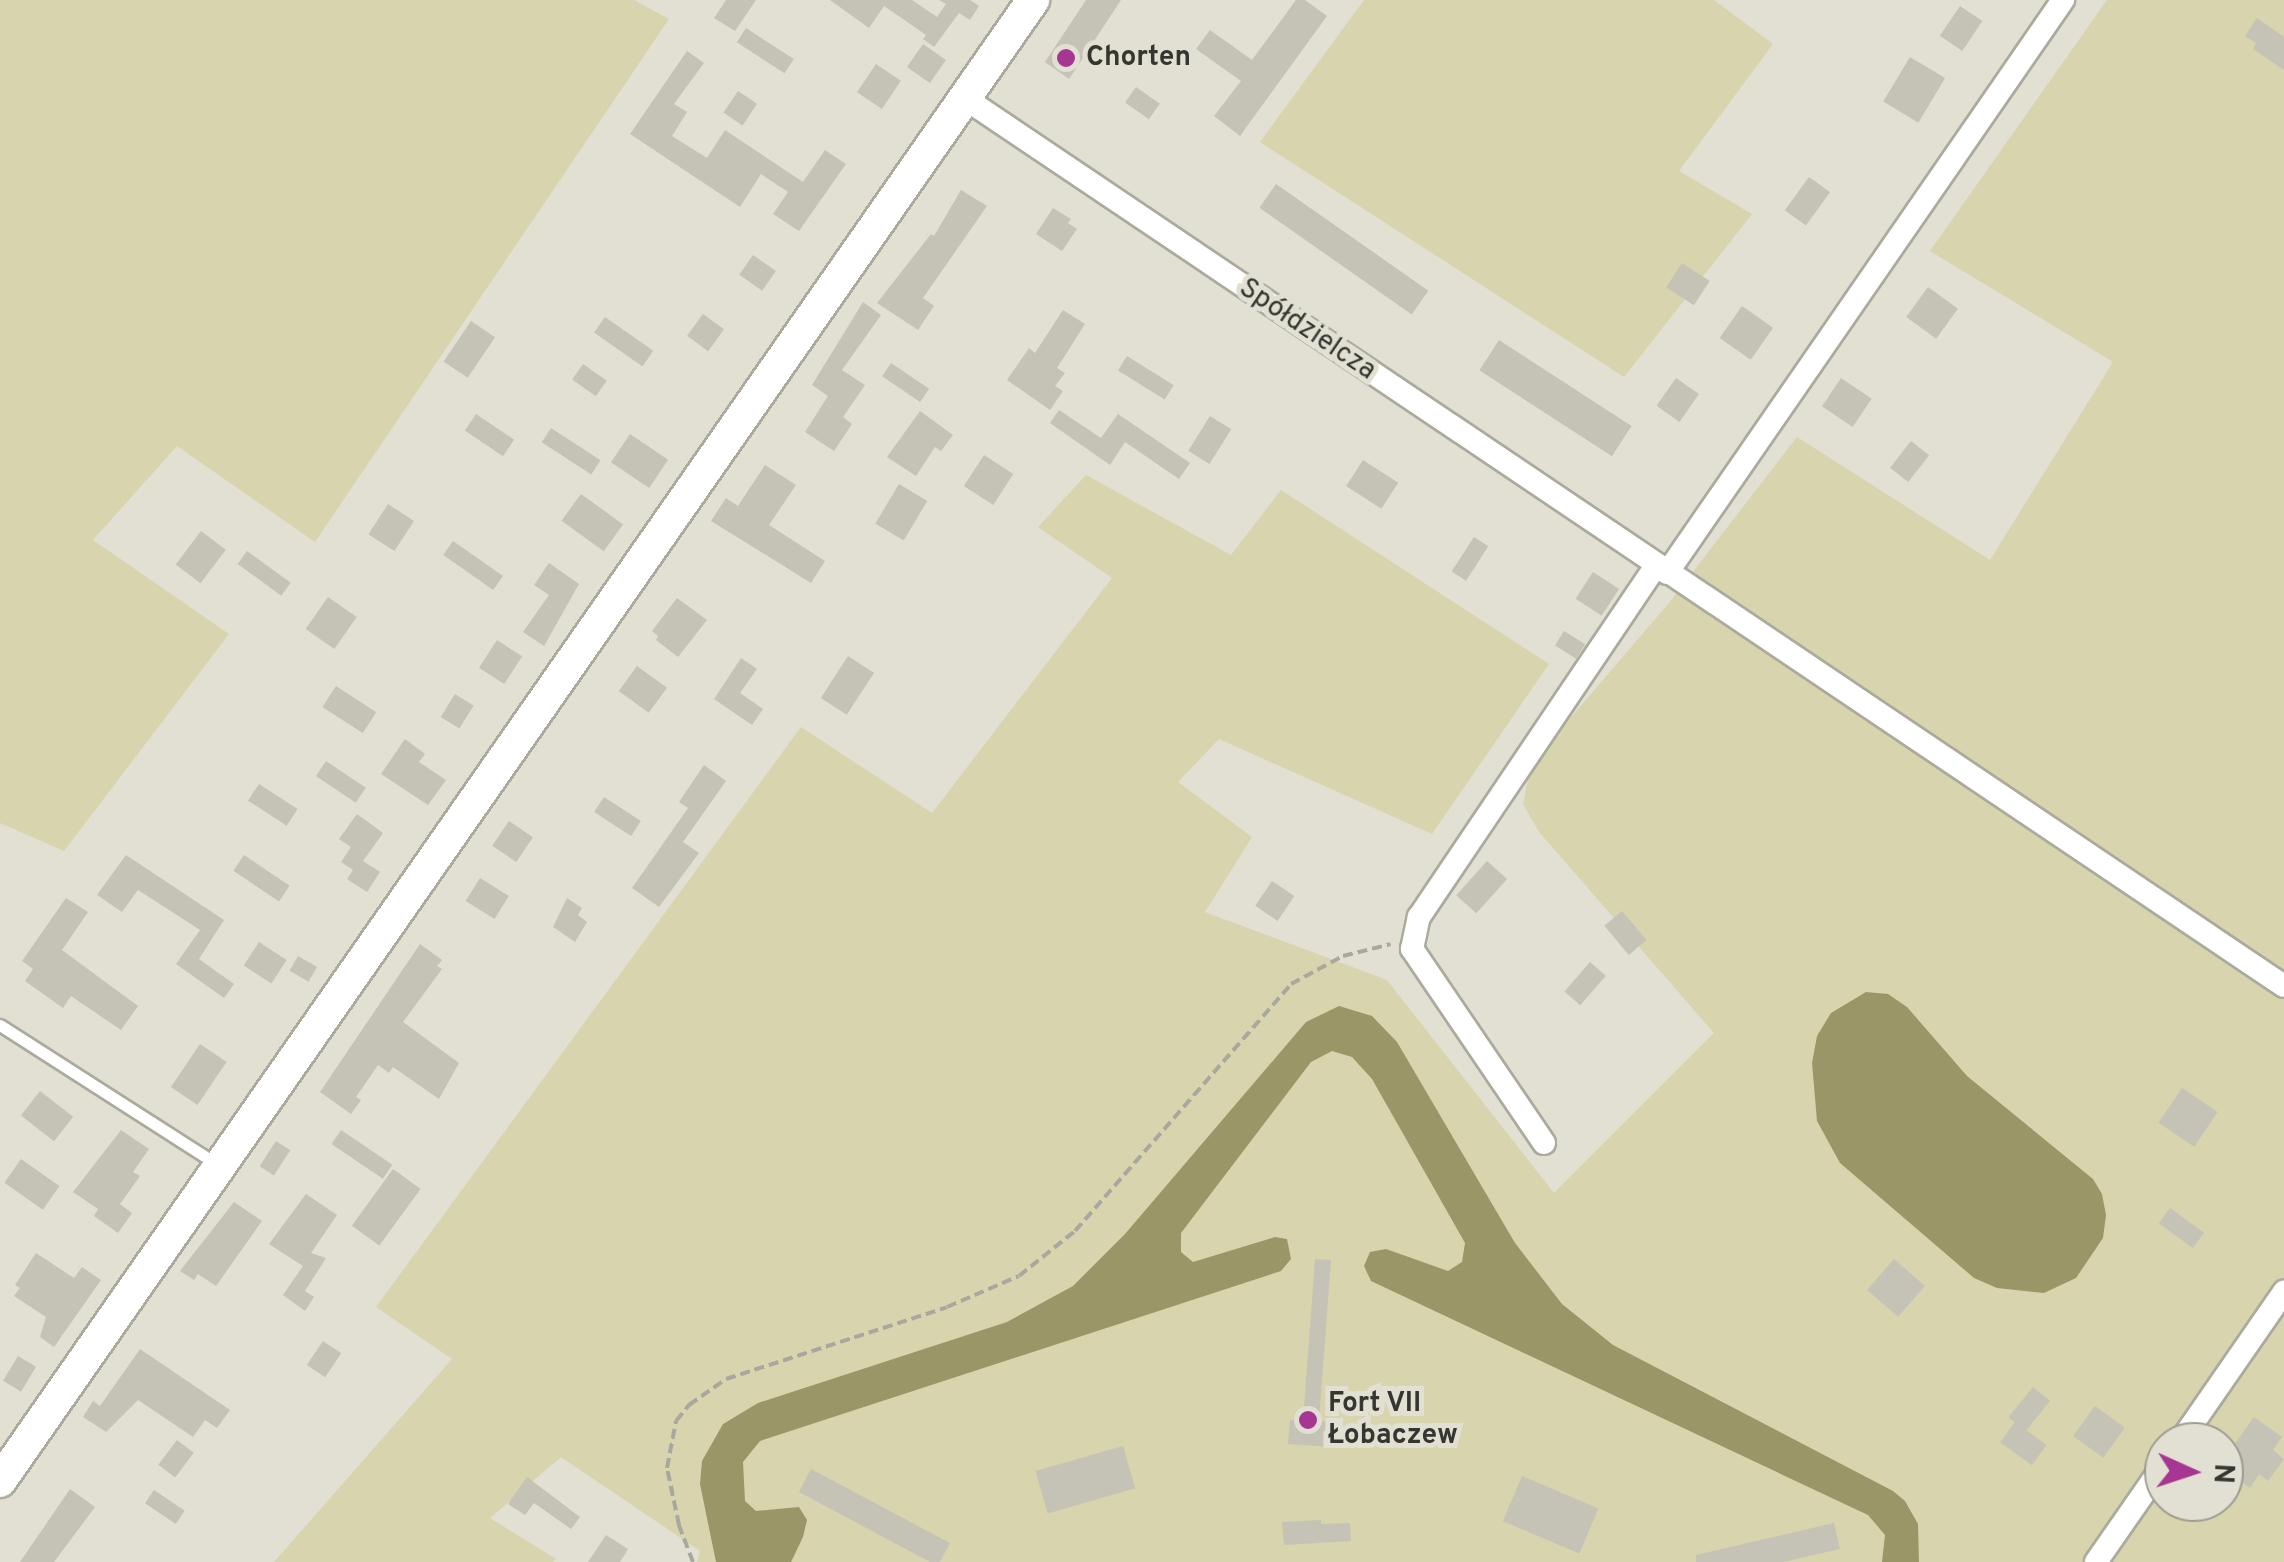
<!DOCTYPE html>
<meta charset="utf-8">
<style>
body{margin:0}
#map{position:relative;width:2284px;height:1562px;overflow:hidden;background:#e1e0d3;font-family:Overpass,sans-serif}
div>[style]{position:absolute}
[style*='--x']{left:calc(var(--x)*1px);top:calc(var(--y)*1px);width:calc(var(--w)*1px);rotate:calc(var(--a)*1deg)}
.green>*{inset:0;background:#d8d4ad}
.water>*{inset:0;background:#9b9668}
.building>*{inset:0;background:#c4c3b6;transform-origin:0 0}
.path>*{height:4px;margin-top:-2px;transform-origin:0;background:repeating-linear-gradient(90deg,#a9a89e 0 10px,transparent 0 15px)}
.roads{filter:drop-shadow(2px 0 #abaa9d) drop-shadow(-2px 0 #abaa9d) drop-shadow(0 2px #abaa9d) drop-shadow(0 -2px #abaa9d)}
.lane>*{height:11px;margin:-5.5px;padding:0 5.5px;transform-origin:5.5px;border-radius:5.5px;background:#fff}
.street>*{height:22px;margin:-11px;padding:0 11px;transform-origin:11px;border-radius:11px;background:#fff}
.secondary>*{height:32px;margin:-16px;padding:0 16px;transform-origin:16px;border-radius:16px;background:#fff}
.dots>*{width:28px;height:28px;translate:-50% -50%;box-sizing:border-box;border:5px solid #e1e0d3;border-radius:50%}
span{translate:-50% -50%;white-space:nowrap;text-align:center;line-height:1.15;-webkit-text-stroke:10px #e1e0d3;paint-order:stroke}
.poi-label{font-size:28px;color:#363631;font-weight:700}
.left{translate:0 -50%;text-align:left}
.street-label{font-size:28px;color:#363631}
.north{position:absolute;left:2144px;top:1422px;width:100px;height:100px;box-sizing:border-box;background:#e1e0d3;border:2px solid #9d9c92;border-radius:50%;rotate:93deg;font-size:28px;font-weight:700;line-height:40px;text-align:center;color:#363631}
.north::after{content:'';display:block;margin:auto;width:35px;height:45px;background:#a73692;clip-path:polygon(50% 0,100% 100%,50% 72%,0 100%)}
</style>
<div id="map">
<div class="green">
<div style="clip-path:polygon(0 0,634px 0,669px 19px,315px 542px,177px 446px,93px 540px,229px 634px,64px 851px,0 823px)"></div>
<div style="clip-path:polygon(1364px 0,1714px 0,1773px 44px,1679px 171px,1752px 214px,1624px 377px,1260px 142px)"></div>
<div style="clip-path:polygon(evenodd,2107px 0,2284px 0,2284px 1562px,697px 1562px,700px 1551px,561px 1457px,490px 1518px,556px 1559px,553px 1562px,274px 1562px,452px 1359px,376px 1307px,801px 727px,932px 813px,1112px 578px,1038px 527px,1086px 475px,1231px 555px,1281px 490px,1549px 664px,1432px 834px,1219px 739px,1178px 782px,1252px 837px,1205px 912px,1387px 980px,1554px 1193px,1714px 1033px,1539px 832px,1523px 804px,1531px 764px,1668px 604px,1797px 437px,1990px 560px,2113px 362px,1930px 251px,2107px 0,2164px 1442px,2224px 1442px,2224px 1502px,2164px 1502px,2164px 1442px)"></div>
</div>
<div class="water">
<div style="clip-path:polygon(1866px 992px,1888px 994px,1907px 1007px,1967px 1076px,2093px 1179px,2102px 1194px,2106px 1215px,2103px 1238px,2076px 1278px,2044px 1293px,1997px 1288px,1974px 1278px,1840px 1163px,1817px 1121px,1812px 1063px,1817px 1036px,1831px 1013px)"></div>
<div style="clip-path:polygon(1339px 1006px,1372px 1016px,1397px 1042px,1515px 1243px,1562px 1304px,1613px 1345px,1893px 1491px,1905px 1501px,1918px 1524px,1919px 1562px,1882px 1562px,1885px 1535px,1868px 1515px,1371px 1281px,1364px 1266px,1370px 1252px,1386px 1249px,1448px 1271px,1462px 1262px,1465px 1243px,1372px 1079px,1352px 1057px,1332px 1051px,1311px 1062px,1181px 1233px,1181px 1252px,1193px 1262px,1275px 1237px,1287px 1239px,1291px 1259px,1281px 1271px,760px 1441px,743px 1462px,745px 1501px,756px 1511px,799px 1507px,807px 1520px,803px 1537px,791px 1562px,716px 1562px,700px 1484px,702px 1461px,723px 1424px,758px 1403px,1007px 1322px,1073px 1286px,1125px 1234px,1306px 1022px)"></div>
</div>
<div class="building">
<div style="clip-path:polygon(726px 0,756px 0,735px 31px,714px 18px)"></div>
<div style="clip-path:polygon(830px 0,912px 0,937px 17px,946px 4px,939px 0,970px 0,979px 6px,970px 20px,959px 13px,934px 47px,923px 39px,926px 35px,884px 6px,869px 28px)"></div>
<div style="clip-path:polygon(1086px 0,1121px 0,1069px 79px,1045px 62px)"></div>
<div style="clip-path:polygon(1296px 0,1305px 0,1327px 16px,1240px 136px,1214px 116px,1241px 81px,1196px 49px,1210px 30px,1252px 60px)"></div>
<div style="left:1960px;top:6px;width:27px;height:36px;rotate:34deg"></div>
<div style="clip-path:polygon(2257px 18px,2284px 37px,2284px 70px,2253px 49px,2256px 43px,2245px 36px)"></div>
<div style="left:746px;top:28px;width:57px;height:17px;rotate:33deg"></div>
<div style="left:923px;top:44px;width:28px;height:28px;rotate:35deg"></div>
<div style="clip-path:polygon(687px 51px,704px 63px,674px 104px,687px 112px,672px 136px,707px 158px,725px 130px,803px 182px,825px 150px,846px 164px,799px 231px,773px 214px,788px 192px,761px 174px,740px 207px,630px 134px)"></div>
<div style="left:1910px;top:57px;width:41px;height:52px;rotate:31deg"></div>
<div style="left:876px;top:64px;width:30px;height:34px;rotate:34deg"></div>
<div style="left:1136px;top:87px;width:29px;height:19px;rotate:35deg"></div>
<div style="left:738px;top:91px;width:23px;height:26px;rotate:34deg"></div>
<div style="left:1809px;top:177px;width:26px;height:41px;rotate:36deg"></div>
<div style="left:1276px;top:184px;width:186px;height:29px;rotate:35deg"></div>
<div style="clip-path:polygon(961px 190px,987px 206px,923px 298px,934px 306px,918px 330px,877px 303px,931px 234px,934px 236px)"></div>
<div style="clip-path:polygon(1053px 208px,1071px 219px,1068px 223px,1077px 229px,1062px 251px,1036px 234px)"></div>
<div style="left:753px;top:255px;width:28px;height:24px;rotate:35deg"></div>
<div style="left:1682px;top:263px;width:33px;height:29px;rotate:33deg"></div>
<div style="left:1928px;top:287px;width:37px;height:37px;rotate:36deg"></div>
<div style="clip-path:polygon(863px 302px,881px 315px,842px 370px,865px 385px,843px 417px,852px 424px,834px 451px,805px 432px,828px 396px,812px 385px)"></div>
<div style="left:1742px;top:306px;width:38px;height:39px;rotate:35deg"></div>
<div style="clip-path:polygon(1063px 310px,1085px 324px,1057px 368px,1065px 373px,1055px 386px,1063px 391px,1050px 410px,1007px 380px,1029px 348px,1035px 353px)"></div>
<div style="left:703px;top:314px;width:26px;height:27px;rotate:36deg"></div>
<div style="left:605px;top:317px;width:59px;height:19px;rotate:35deg"></div>
<div style="left:471px;top:321px;width:29px;height:49px;rotate:34deg"></div>
<div style="left:1499px;top:340px;width:158px;height:36px;rotate:33deg"></div>
<div style="left:1127px;top:356px;width:55px;height:17px;rotate:32deg"></div>
<div style="left:891px;top:363px;width:46px;height:16px;rotate:34deg"></div>
<div style="left:583px;top:364px;width:29px;height:19px;rotate:35deg"></div>
<div style="left:1676px;top:378px;width:28px;height:34px;rotate:35deg"></div>
<div style="left:1841px;top:378px;width:37px;height:34px;rotate:34deg"></div>
<div style="clip-path:polygon(1059px 410px,1101px 438px,1118px 414px,1190px 463px,1179px 479px,1125px 442px,1110px 465px,1050px 423px)"></div>
<div style="clip-path:polygon(920px 411px,953px 435px,941px 451px,935px 447px,916px 476px,887px 457px)"></div>
<div style="left:476px;top:414px;width:46px;height:20px;rotate:34deg"></div>
<div style="left:1210px;top:416px;width:25px;height:41px;rotate:32deg"></div>
<div style="left:551px;top:428px;width:59px;height:17px;rotate:33deg"></div>
<div style="left:630px;top:434px;width:46px;height:34px;rotate:34deg"></div>
<div style="left:1911px;top:441px;width:23px;height:34px;rotate:38deg"></div>
<div style="left:984px;top:455px;width:35px;height:37px;rotate:33deg"></div>
<div style="left:1363px;top:460px;width:42px;height:31px;rotate:33deg"></div>
<div style="clip-path:polygon(765px 465px,796px 485px,769px 525px,825px 561px,811px 583px,711px 521px,726px 498px,738px 506px)"></div>
<div style="left:899px;top:484px;width:33px;height:46px;rotate:31deg"></div>
<div style="left:581px;top:494px;width:52px;height:33px;rotate:36deg"></div>
<div style="left:388px;top:504px;width:31px;height:36px;rotate:33deg"></div>
<div style="left:201px;top:531px;width:31px;height:42px;rotate:37deg"></div>
<div style="left:1474px;top:537px;width:17px;height:41px;rotate:33deg"></div>
<div style="left:453px;top:541px;width:61px;height:17px;rotate:35deg"></div>
<div style="left:247px;top:551px;width:54px;height:16px;rotate:36deg"></div>
<div style="clip-path:polygon(549px 563px,579px 584px,544px 646px,523px 632px,549px 595px,534px 585px)"></div>
<div style="left:1593px;top:572px;width:31px;height:32px;rotate:33deg"></div>
<div style="left:328px;top:597px;width:35px;height:39px;rotate:35deg"></div>
<div style="clip-path:polygon(677px 598px,707px 620px,678px 657px,656px 640px,658px 636px,652px 631px)"></div>
<div style="left:1564px;top:631px;width:25px;height:17px;rotate:32deg"></div>
<div style="left:497px;top:640px;width:30px;height:33px;rotate:33deg"></div>
<div style="left:848px;top:656px;width:31px;height:50px;rotate:33deg"></div>
<div style="clip-path:polygon(741px 658px,757px 669px,740px 693px,763px 709px,752px 725px,714px 699px)"></div>
<div style="left:637px;top:666px;width:37px;height:31px;rotate:36deg"></div>
<div style="left:336px;top:686px;width:48px;height:25px;rotate:33deg"></div>
<div style="left:455px;top:694px;width:22px;height:27px;rotate:32deg"></div>
<div style="clip-path:polygon(405px 739px,425px 754px,419px 762px,446px 780px,428px 805px,381px 774px)"></div>
<div style="left:326px;top:761px;width:48px;height:18px;rotate:34deg"></div>
<div style="clip-path:polygon(704px 765px,726px 781px,683px 842px,699px 853px,659px 907px,632px 888px,688px 808px,679px 802px)"></div>
<div style="left:259px;top:784px;width:46px;height:20px;rotate:33deg"></div>
<div style="left:604px;top:797px;width:44px;height:18px;rotate:33deg"></div>
<div style="clip-path:polygon(357px 814px,383px 833px,363px 861px,380px 872px,367px 892px,347px 879px,353px 870px,341px 862px,351px 847px,339px 839px)"></div>
<div style="left:509px;top:821px;width:29px;height:30px;rotate:34deg"></div>
<div style="clip-path:polygon(126px 855px,224px 920px,199px 959px,234px 984px,224px 998px,176px 964px,200px 930px,138px 890px,122px 912px,97px 895px)"></div>
<div style="left:244px;top:855px;width:55px;height:19px;rotate:34deg"></div>
<div style="left:1487px;top:861px;width:27px;height:46px;rotate:42deg"></div>
<div style="left:480px;top:878px;width:34px;height:27px;rotate:32deg"></div>
<div style="left:1272px;top:881px;width:27px;height:30px;rotate:34deg"></div>
<div style="clip-path:polygon(66px 898px,88px 912px,62px 950px,138px 1006px,121px 1030px,71px 996px,63px 1008px,25px 981px,33px 969px,22px 961px)"></div>
<div style="clip-path:polygon(567px 898px,582px 908px,578px 915px,587px 922px,575px 942px,553px 927px)"></div>
<div style="left:1622px;top:911px;width:38px;height:23px;rotate:50deg"></div>
<div style="left:259px;top:942px;width:33px;height:28px;rotate:33deg"></div>
<div style="clip-path:polygon(420px 944px,442px 960px,437px 966px,442px 969px,403px 1022px,459px 1063px,439px 1099px,393px 1067px,389px 1073px,378px 1065px,356px 1097px,361px 1100px,351px 1114px,320px 1092px)"></div>
<div style="left:298px;top:956px;width:22px;height:17px;rotate:30deg"></div>
<div style="left:1590px;top:962px;width:21px;height:39px;rotate:41deg"></div>
<div style="left:200px;top:1044px;width:32px;height:52px;rotate:34deg"></div>
<div style="left:2182px;top:1088px;width:43px;height:42px;rotate:34deg"></div>
<div style="left:40px;top:1091px;width:42px;height:31px;rotate:38deg"></div>
<div style="clip-path:polygon(121px 1130px,149px 1149px,133px 1172px,140px 1176px,120px 1204px,132px 1213px,118px 1233px,94px 1216px,98px 1209px,73px 1192px)"></div>
<div style="left:341px;top:1130px;width:62px;height:17px;rotate:34deg"></div>
<div style="left:276px;top:1141px;width:17px;height:30px;rotate:33deg"></div>
<div style="left:21px;top:1159px;width:47px;height:29px;rotate:35deg"></div>
<div style="left:393px;top:1169px;width:34px;height:70px;rotate:36deg"></div>
<div style="clip-path:polygon(306px 1194px,337px 1215px,311px 1253px,326px 1258px,305px 1291px,314px 1297px,305px 1311px,283px 1295px,303px 1266px,269px 1244px)"></div>
<div style="clip-path:polygon(234px 1202px,262px 1221px,216px 1286px,198px 1274px,194px 1280px,180px 1271px)"></div>
<div style="left:2170px;top:1208px;width:42px;height:19px;rotate:36deg"></div>
<div style="clip-path:polygon(36px 1253px,74px 1278px,82px 1267px,101px 1280px,54px 1347px,40px 1337px,46px 1317px,14px 1296px,20px 1288px,15px 1285px)"></div>
<div style="clip-path:polygon(1315px 1259px,1331px 1260px,1319px 1421px,1333px 1422px,1332px 1447px,1288px 1444px,1290px 1420px,1303px 1421px)"></div>
<div style="left:1894px;top:1259px;width:41px;height:41px;rotate:41deg"></div>
<div style="left:323px;top:1341px;width:22px;height:29px;rotate:34deg"></div>
<div style="clip-path:polygon(140px 1349px,230px 1410px,217px 1428px,205px 1420px,193px 1437px,138px 1400px,106px 1432px,83px 1417px,93px 1401px,100px 1406px)"></div>
<div style="left:18px;top:1356px;width:21px;height:29px;rotate:31deg"></div>
<div style="left:2033px;top:1387px;width:22px;height:39px;rotate:39deg"></div>
<div style="left:2095px;top:1406px;width:37px;height:37px;rotate:36deg"></div>
<div style="clip-path:polygon(2254px 1417px,2282px 1437px,2273px 1450px,2284px 1459px,2268px 1481px,2259px 1474px,2250px 1488px,2224px 1470px,2224px 1459px)"></div>
<div style="left:2015px;top:1422px;width:39px;height:25px;rotate:36deg"></div>
<div style="left:177px;top:1440px;width:21px;height:31px;rotate:37deg"></div>
<div style="left:1123px;top:1446px;width:44px;height:91px;rotate:74deg"></div>
<div style="clip-path:polygon(811px 1469px,950px 1543px,940px 1562px,930px 1562px,799px 1492px)"></div>
<div style="left:1522px;top:1476px;width:83px;height:49px;rotate:23deg"></div>
<div style="clip-path:polygon(527px 1477px,580px 1517px,571px 1529px,534px 1503px,525px 1515px,508px 1504px)"></div>
<div style="clip-path:polygon(70px 1489px,95px 1507px,54px 1562px,20px 1562px)"></div>
<div style="left:154px;top:1490px;width:37px;height:16px;rotate:34deg"></div>
<div style="clip-path:polygon(1321px 1520px,1321px 1524px,1350px 1523px,1351px 1541px,1284px 1545px,1282px 1522px)"></div>
<div style="clip-path:polygon(1834px 1523px,1840px 1549px,1783px 1562px,1696px 1562px,1696px 1555px)"></div>
<div style="clip-path:polygon(606px 1535px,628px 1549px,620px 1562px,588px 1562px)"></div>
</div>
<div class="path">
<div style="--x:693;--y:1562;--w:40;--a:-111"></div>
<div style="--x:679;--y:1525;--w:58;--a:-101.9"></div>
<div style="--x:667;--y:1468;--w:48;--a:-79.2"></div>
<div style="--x:676;--y:1421;--w:21;--a:-51"></div>
<div style="--x:689;--y:1405;--w:45;--a:-35.1"></div>
<div style="--x:726;--y:1379;--w:232;--a:-18"></div>
<div style="--x:947;--y:1307;--w:78;--a:-23.3"></div>
<div style="--x:1019;--y:1276;--w:72;--a:-38.8"></div>
<div style="--x:1075;--y:1231;--w:328;--a:-48.8"></div>
<div style="--x:1291;--y:984;--w:59;--a:-28.3"></div>
<div style="--x:1343;--y:956;--w:49;--a:-14"></div>
</div>
<div class="roads">
<div class="lane">
<div style="--x:0;--y:1025;--w:255;--a:32.7"></div>
</div>
<div class="street">
<div style="--x:963;--y:97;--w:1592;--a:33.94"></div>
<div style="--x:1667;--y:573;--w:697;--a:-55.35"></div>
<div style="--x:1544;--y:1143;--w:235;--a:-124.2"></div>
<div style="--x:1412;--y:949;--w:33;--a:-78"></div>
<div style="--x:1419;--y:917;--w:424;--a:-56"></div>
<div style="--x:2180;--y:1442;--w:183;--a:-55.3"></div>
<div style="--x:2096;--y:1562;--w:119;--a:-55.2"></div>
</div>
<div class="secondary">
<div style="--x:0;--y:1481;--w:1806;--a:-55.1"></div>
</div>
</div>
<div class="dots">
<div style="left:1066px;top:58px;background:#a73692"></div>
<div style="left:1308px;top:1420px;background:#a73692"></div>
</div>
<div class="poi-label">
<span class="left" style="left:1086px;top:58px">Chorten</span>
<span class="left" style="left:1328px;top:1420px">Fort VII<br>Łobaczew</span>
</div>
<div class="street-label">
<span style="left:1307px;top:330px;rotate:34deg">Spółdzielcza</span>
</div>
<div class="north">N</div>
</div>
